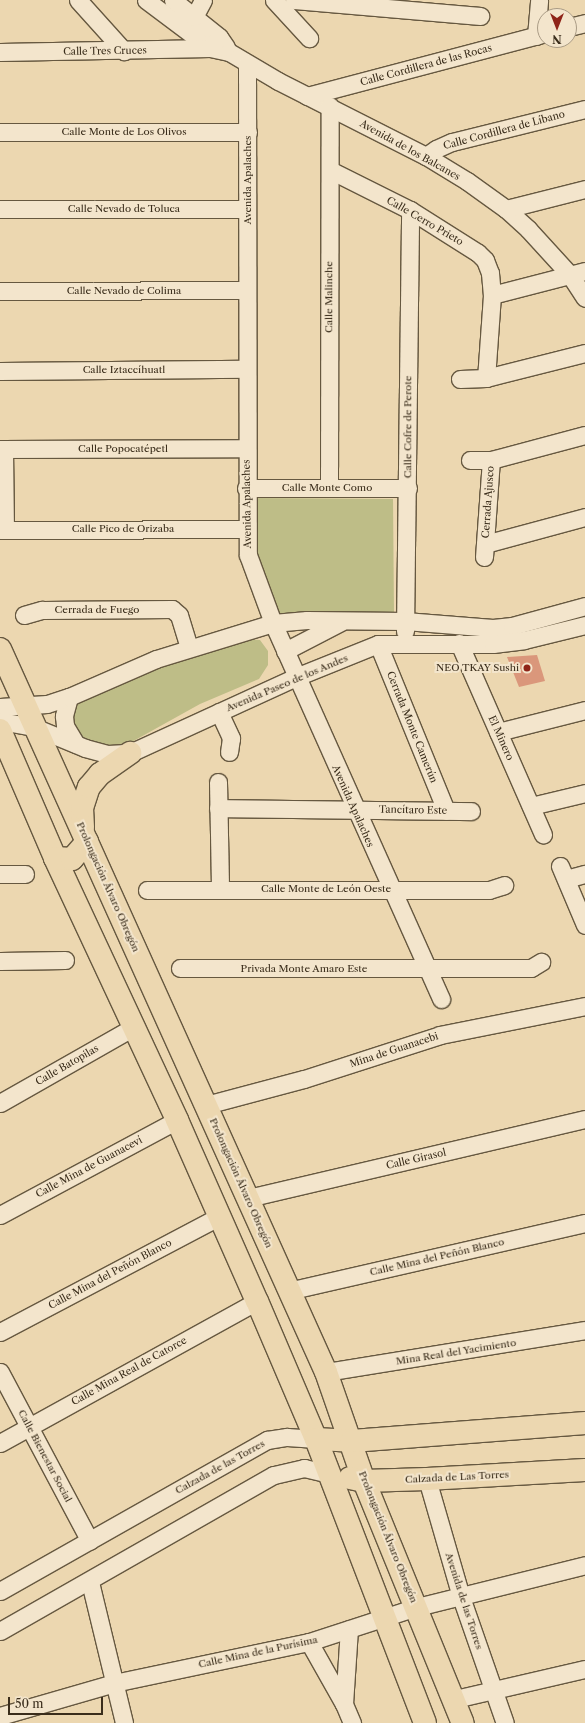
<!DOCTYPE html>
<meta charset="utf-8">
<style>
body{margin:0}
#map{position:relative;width:585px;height:1723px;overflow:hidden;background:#ecd7b0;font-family:"Libre Caslon Text",serif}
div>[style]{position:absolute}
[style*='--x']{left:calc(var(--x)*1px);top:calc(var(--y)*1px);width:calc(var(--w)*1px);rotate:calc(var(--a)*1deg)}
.green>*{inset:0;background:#bebd87}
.building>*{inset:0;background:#da977b}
.roads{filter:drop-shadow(1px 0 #665840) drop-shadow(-1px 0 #665840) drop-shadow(0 1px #665840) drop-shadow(0 -1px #665840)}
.minor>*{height:17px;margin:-8.5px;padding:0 8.5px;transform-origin:8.5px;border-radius:8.5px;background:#f3e5cc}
.major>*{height:22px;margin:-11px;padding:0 11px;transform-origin:11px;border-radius:11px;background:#ecd7b0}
.dots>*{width:11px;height:11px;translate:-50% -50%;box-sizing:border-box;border:2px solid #f3e5cc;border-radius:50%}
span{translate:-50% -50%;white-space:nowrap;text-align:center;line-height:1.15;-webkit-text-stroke:4px #f3e5cc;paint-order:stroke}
.street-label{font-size:10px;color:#3a2d1b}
.poi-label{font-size:10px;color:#3a2d1b}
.right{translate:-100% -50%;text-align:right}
.north{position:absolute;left:537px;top:8px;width:40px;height:40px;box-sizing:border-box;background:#f3e5cc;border:1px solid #a99b85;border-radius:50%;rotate:180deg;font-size:11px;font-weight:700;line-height:16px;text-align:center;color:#3a2d1b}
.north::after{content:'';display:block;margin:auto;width:14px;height:18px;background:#8f2418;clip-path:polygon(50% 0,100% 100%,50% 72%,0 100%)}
.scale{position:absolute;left:8px;top:1697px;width:95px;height:18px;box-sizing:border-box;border:2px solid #3a2d1b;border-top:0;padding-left:5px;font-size:12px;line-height:14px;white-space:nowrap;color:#3a2d1b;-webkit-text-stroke:3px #f3e5cc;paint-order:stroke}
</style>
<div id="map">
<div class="green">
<div style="clip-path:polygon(250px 498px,393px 499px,394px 614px,274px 617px,252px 557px)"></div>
<div style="clip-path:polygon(241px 639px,260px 640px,268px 651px,268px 665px,259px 679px,200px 704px,128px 744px,100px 747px,76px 738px,70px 726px,73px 704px,144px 671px)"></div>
</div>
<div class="building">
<div style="clip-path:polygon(537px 655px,545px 681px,519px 687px,507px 657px)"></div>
</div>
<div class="roads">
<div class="minor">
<div style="--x:78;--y:0;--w:69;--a:48"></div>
<div style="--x:146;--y:0;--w:80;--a:36.9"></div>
<div style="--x:210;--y:48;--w:19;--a:12"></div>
<div style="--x:229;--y:52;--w:57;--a:30.6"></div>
<div style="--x:278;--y:81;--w:166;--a:26.9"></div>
<div style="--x:426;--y:156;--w:48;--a:31.4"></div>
<div style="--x:467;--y:181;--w:48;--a:35.7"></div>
<div style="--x:506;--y:209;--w:30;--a:42"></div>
<div style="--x:528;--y:229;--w:62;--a:47.6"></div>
<div style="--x:570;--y:275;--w:27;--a:57"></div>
<div style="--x:173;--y:0;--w:59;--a:38.8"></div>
<div style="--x:219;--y:37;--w:12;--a:55"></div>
<div style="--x:274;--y:0;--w:52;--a:47.4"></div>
<div style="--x:294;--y:0;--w:187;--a:4.9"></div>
<div style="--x:194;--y:17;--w:19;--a:-62"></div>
<div style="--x:569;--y:27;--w:16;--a:-14"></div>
<div style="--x:536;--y:36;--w:36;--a:-85"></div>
<div style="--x:0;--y:52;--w:210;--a:-1.1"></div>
<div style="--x:210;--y:48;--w:14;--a:-51"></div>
<div style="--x:247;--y:64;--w:491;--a:89.9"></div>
<div style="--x:248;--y:555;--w:72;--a:69.8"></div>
<div style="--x:273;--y:623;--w:412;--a:65.9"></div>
<div style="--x:307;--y:96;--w:246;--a:-14.8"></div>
<div style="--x:0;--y:132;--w:248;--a:0"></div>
<div style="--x:426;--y:156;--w:12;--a:-35"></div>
<div style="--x:436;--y:149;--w:17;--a:-24"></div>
<div style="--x:452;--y:142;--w:137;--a:-13.9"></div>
<div style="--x:330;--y:170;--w:89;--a:26.6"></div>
<div style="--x:410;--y:210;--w:80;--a:32.3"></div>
<div style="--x:478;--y:253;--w:10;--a:45"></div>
<div style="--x:485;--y:260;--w:14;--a:69"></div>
<div style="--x:490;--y:273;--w:22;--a:85"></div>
<div style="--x:492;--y:295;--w:83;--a:94.1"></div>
<div style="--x:0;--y:209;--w:247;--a:0"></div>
<div style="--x:506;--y:209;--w:81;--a:-14.2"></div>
<div style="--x:0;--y:291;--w:247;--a:-0.2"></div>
<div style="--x:492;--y:295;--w:96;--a:-14.5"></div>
<div style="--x:0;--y:371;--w:247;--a:-0.5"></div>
<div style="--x:460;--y:379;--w:26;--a:-2"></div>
<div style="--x:486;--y:378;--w:102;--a:-14.2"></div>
<div style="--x:0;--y:449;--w:246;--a:-0.2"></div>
<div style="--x:4;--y:449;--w:81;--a:89.3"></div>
<div style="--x:470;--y:460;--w:21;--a:0"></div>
<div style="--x:491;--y:460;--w:97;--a:-14.9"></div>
<div style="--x:246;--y:488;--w:162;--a:0"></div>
<div style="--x:329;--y:488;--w:382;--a:-89.9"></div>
<div style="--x:0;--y:530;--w:246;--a:-0.2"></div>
<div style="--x:485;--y:544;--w:104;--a:-15.1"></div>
<div style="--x:484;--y:557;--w:97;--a:-85.9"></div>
<div style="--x:24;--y:615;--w:19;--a:-16"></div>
<div style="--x:42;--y:610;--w:130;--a:-0.4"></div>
<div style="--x:172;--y:609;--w:9;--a:41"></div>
<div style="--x:179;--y:615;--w:34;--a:73"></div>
<div style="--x:405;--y:631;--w:421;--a:-89.3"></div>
<div style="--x:459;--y:643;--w:209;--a:66.3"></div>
<div style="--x:378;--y:644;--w:180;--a:67.8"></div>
<div style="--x:285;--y:651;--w:63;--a:-27.4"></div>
<div style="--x:69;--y:697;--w:20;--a:105"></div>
<div style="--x:64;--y:716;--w:10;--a:84"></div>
<div style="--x:65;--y:726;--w:21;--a:59"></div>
<div style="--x:0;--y:707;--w:47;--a:-3.7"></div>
<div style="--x:47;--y:704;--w:23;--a:-18"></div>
<div style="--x:69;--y:697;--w:95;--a:-23.6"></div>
<div style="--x:156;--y:659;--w:122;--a:-17.1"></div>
<div style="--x:273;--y:623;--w:34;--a:-5"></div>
<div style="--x:307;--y:620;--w:98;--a:0.6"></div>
<div style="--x:405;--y:621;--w:88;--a:4.5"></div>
<div style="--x:493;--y:628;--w:19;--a:-6"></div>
<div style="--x:512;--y:626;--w:76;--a:-15.3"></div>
<div style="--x:219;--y:712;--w:29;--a:65"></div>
<div style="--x:231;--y:738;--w:14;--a:98"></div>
<div style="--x:0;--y:721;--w:35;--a:10"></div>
<div style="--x:34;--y:727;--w:55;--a:22.4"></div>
<div style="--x:85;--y:748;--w:24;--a:15"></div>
<div style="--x:108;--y:754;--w:22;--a:-3"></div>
<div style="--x:130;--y:753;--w:183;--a:-24.6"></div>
<div style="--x:296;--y:677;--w:88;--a:-21.9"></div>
<div style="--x:378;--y:644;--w:115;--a:0"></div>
<div style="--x:493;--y:644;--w:31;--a:-7"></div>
<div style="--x:524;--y:640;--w:63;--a:-13.8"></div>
<div style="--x:498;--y:732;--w:90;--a:-14.2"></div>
<div style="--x:218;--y:782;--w:107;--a:88.9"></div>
<div style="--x:531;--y:806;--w:56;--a:-13.5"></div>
<div style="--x:218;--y:808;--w:253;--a:0.7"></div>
<div style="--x:560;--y:866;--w:64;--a:67"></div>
<div style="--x:0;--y:874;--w:25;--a:0"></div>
<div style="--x:566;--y:879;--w:20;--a:-15"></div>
<div style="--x:147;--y:890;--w:342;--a:0"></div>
<div style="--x:489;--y:890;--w:16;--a:-18"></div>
<div style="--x:0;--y:961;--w:65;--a:-0.9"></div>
<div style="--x:180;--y:968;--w:351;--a:0"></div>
<div style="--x:531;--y:968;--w:12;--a:-31"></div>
<div style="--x:0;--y:1103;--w:154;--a:-29.6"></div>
<div style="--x:206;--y:1105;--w:101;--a:-14.9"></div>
<div style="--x:304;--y:1079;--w:143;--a:-17.9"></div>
<div style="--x:440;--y:1035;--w:148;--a:-11.3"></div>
<div style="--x:248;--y:1198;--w:346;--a:-13.2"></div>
<div style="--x:0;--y:1215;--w:201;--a:-28.2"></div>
<div style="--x:288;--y:1291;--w:305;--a:-12.9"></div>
<div style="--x:0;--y:1332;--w:249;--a:-27.8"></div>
<div style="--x:0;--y:1372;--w:191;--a:62"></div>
<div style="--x:326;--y:1372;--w:262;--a:-9.2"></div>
<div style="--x:0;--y:1443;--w:294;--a:-28.9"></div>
<div style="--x:427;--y:1479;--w:123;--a:73.9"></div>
<div style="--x:461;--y:1597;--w:133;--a:70.8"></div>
<div style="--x:90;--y:1582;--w:145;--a:76.4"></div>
<div style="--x:0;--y:1591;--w:307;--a:-29.5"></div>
<div style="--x:267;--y:1440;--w:20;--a:-9"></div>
<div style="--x:287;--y:1437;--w:29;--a:4"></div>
<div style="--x:0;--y:1631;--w:315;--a:-29.7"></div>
<div style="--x:274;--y:1475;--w:31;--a:-13"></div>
<div style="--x:304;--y:1468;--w:26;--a:13"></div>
<div style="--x:309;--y:1642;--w:71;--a:60.6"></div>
<div style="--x:344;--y:1704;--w:21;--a:67"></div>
<div style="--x:455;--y:1699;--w:133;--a:-13"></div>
<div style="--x:344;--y:1704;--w:75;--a:-86.2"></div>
<div style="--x:0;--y:1716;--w:119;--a:-16.1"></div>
<div style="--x:114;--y:1683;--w:199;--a:-11.9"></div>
<div style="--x:309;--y:1642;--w:114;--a:-18"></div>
<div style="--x:417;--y:1607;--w:173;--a:-14"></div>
</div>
<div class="major">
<div style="--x:0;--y:649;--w:793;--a:65.73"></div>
<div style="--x:326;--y:1372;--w:115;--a:70.8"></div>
<div style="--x:364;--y:1481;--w:261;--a:67.8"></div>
<div style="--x:0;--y:730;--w:139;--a:66.7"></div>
<div style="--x:55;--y:858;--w:289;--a:65"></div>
<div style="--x:177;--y:1120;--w:198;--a:66.2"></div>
<div style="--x:257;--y:1301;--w:150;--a:66.9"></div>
<div style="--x:316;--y:1439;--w:304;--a:69"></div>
<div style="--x:83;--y:827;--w:19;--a:-93"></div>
<div style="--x:82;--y:808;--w:22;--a:-72"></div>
<div style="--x:89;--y:787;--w:17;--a:-50"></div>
<div style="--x:100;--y:774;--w:37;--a:-35"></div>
<div style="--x:55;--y:858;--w:17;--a:3"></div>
<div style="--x:72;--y:859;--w:23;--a:-49"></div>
<div style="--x:316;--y:1439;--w:36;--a:3"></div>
<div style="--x:352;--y:1441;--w:234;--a:-4.4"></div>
<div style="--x:350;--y:1478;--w:14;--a:12"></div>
<div style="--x:364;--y:1481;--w:63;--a:-1.8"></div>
<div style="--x:427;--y:1479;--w:158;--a:-3.3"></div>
</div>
</div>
<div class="dots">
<div style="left:527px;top:668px;background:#8f2418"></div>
</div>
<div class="street-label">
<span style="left:105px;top:51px;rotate:-1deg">Calle Tres Cruces</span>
<span style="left:426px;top:65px;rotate:-15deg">Calle Cordillera de las Rocas</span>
<span style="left:504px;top:130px;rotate:-15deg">Calle Cordillera de Líbano</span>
<span style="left:124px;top:132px">Calle Monte de Los Olivos</span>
<span style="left:410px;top:150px;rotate:29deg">Avenida de los Balcanes</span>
<span style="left:248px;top:180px;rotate:-90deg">Avenida Apalaches</span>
<span style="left:124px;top:209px">Calle Nevado de Toluca</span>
<span style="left:425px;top:221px;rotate:30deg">Calle Cerro Prieto</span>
<span style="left:124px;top:291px">Calle Nevado de Colima</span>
<span style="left:329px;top:297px;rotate:-90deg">Calle Malinche</span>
<span style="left:124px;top:370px">Calle Iztaccíhuatl</span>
<span style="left:408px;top:427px;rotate:-90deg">Calle Cofre de Perote</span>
<span style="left:123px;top:449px">Calle Popocatépetl</span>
<span style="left:327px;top:488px">Calle Monte Como</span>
<span style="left:488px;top:502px;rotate:-86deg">Cerrada Ajusco</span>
<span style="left:247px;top:504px;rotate:-91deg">Avenida Apalaches</span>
<span style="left:123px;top:529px">Calle Pico de Orizaba</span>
<span style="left:97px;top:610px">Cerrada de Fuego</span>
<span style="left:287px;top:683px;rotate:-23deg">Avenida Paseo de los Andes</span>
<span style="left:412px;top:727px;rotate:68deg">Cerrada Monte Camerún</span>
<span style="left:501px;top:738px;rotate:66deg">El Minero</span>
<span style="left:353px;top:806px;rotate:66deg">Avenida Apalaches</span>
<span style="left:413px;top:810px;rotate:1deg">Tancítaro Este</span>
<span style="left:108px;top:887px;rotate:66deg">Prolongación Álvaro Obregón</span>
<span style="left:326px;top:889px">Calle Monte de León Oeste</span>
<span style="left:304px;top:969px">Privada Monte Amaro Este</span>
<span style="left:394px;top:1050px;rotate:-18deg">Mina de Guanacebi</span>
<span style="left:67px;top:1065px;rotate:-30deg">Calle Batopilas</span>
<span style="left:416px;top:1159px;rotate:-13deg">Calle Girasol</span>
<span style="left:89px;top:1167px;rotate:-28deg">Calle Mina de Guanaceví</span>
<span style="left:241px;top:1183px;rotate:66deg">Prolongación Álvaro Obregón</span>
<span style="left:437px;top:1257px;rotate:-13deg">Calle Mina del Peñón Blanco</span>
<span style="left:110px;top:1274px;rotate:-28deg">Calle Mina del Peñón Blanco</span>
<span style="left:456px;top:1352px;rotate:-9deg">Mina Real del Yacimiento</span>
<span style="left:129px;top:1371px;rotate:-29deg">Calle Mina Real de Catorce</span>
<span style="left:45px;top:1456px;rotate:62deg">Calle Bienestar Social</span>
<span style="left:220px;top:1467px;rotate:-29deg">Calzada de las Torres</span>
<span style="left:457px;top:1477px;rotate:-3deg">Calzada de Las Torres</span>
<span style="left:388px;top:1537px;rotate:68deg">Prolongación Álvaro Obregón</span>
<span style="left:464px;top:1601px;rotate:72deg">Avenida de las Torres</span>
<span style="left:258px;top:1652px;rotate:-12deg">Calle Mina de la Purísima</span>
</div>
<div class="poi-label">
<span class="right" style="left:519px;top:668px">NEO TKAY Sushi</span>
</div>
<div class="north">N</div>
<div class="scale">50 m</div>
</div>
